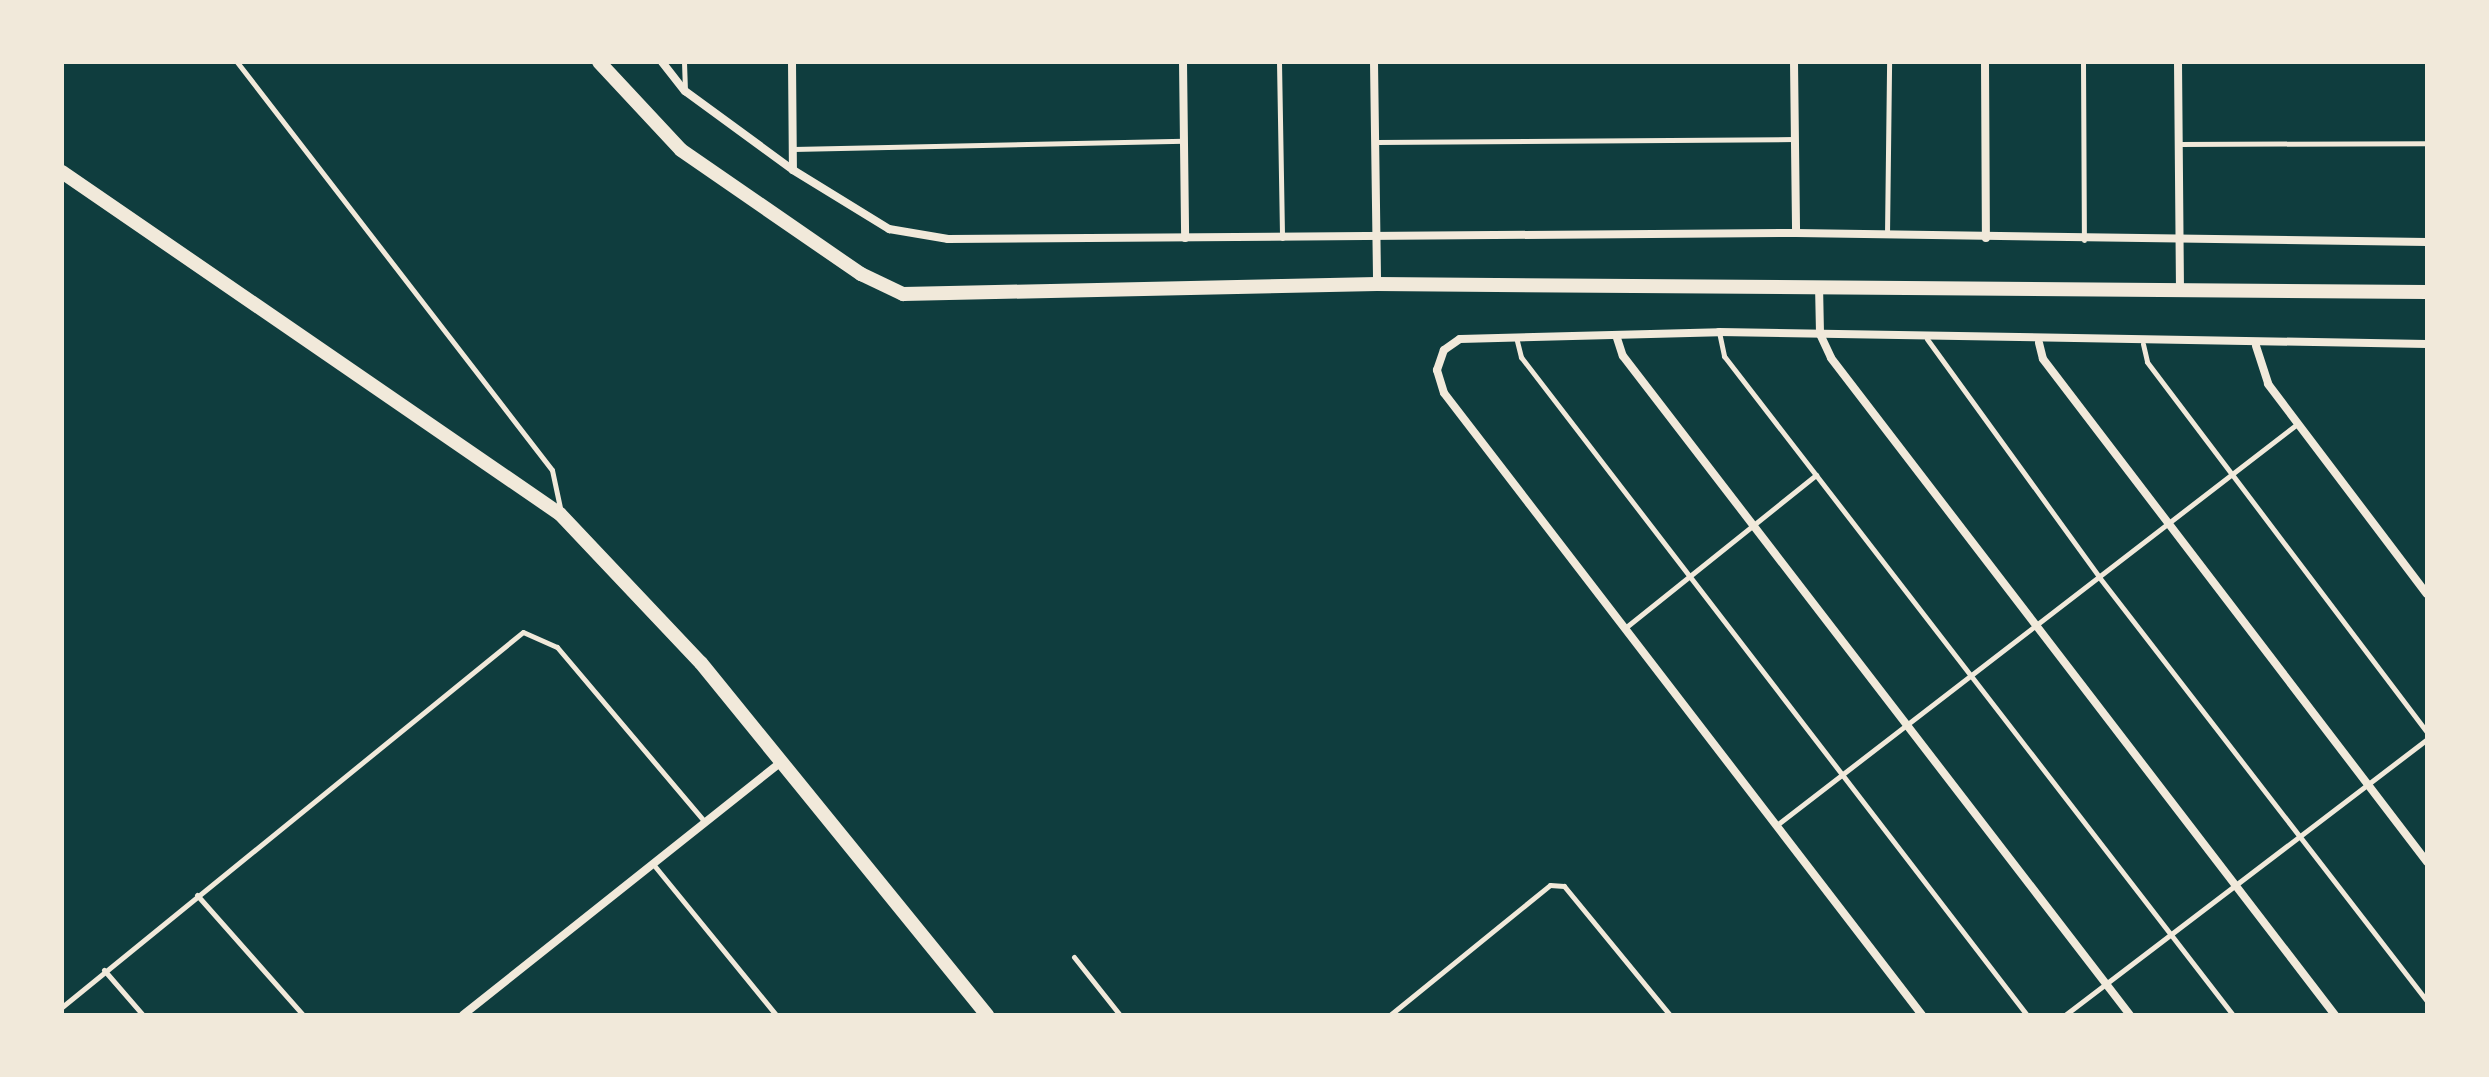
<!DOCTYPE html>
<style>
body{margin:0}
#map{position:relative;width:2489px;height:1077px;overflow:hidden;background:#0f3d3e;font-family:Karla,sans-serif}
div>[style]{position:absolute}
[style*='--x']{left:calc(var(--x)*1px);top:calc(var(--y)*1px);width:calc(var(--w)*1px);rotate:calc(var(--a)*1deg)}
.service>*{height:5px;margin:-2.5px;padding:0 2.5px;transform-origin:2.5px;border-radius:2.5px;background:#f1e9da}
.minor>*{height:8px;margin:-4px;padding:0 4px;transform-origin:4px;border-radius:4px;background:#f1e9da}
.tertiary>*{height:14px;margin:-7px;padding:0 7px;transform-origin:7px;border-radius:7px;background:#f1e9da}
.secondary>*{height:14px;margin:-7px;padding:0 7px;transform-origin:7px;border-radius:7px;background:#f1e9da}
span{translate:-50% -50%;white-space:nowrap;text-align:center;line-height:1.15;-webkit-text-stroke:8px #f1e9da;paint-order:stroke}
.frame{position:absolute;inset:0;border:64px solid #f1e9da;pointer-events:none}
</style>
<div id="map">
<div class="service">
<div style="--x:237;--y:62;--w:515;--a:52.33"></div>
<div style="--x:552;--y:470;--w:40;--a:78"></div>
<div style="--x:684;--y:62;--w:27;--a:88"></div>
<div style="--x:1279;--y:62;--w:176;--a:89"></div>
<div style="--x:2083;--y:62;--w:178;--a:89.7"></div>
<div style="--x:1376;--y:142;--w:419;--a:-0.4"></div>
<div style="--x:2179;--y:144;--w:248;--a:-0.2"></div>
<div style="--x:793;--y:149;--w:391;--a:-1.2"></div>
<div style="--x:1887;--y:235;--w:173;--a:-89.3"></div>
<div style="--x:1719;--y:332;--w:25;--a:78"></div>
<div style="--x:1724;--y:356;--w:833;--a:52.32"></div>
<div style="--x:1516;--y:337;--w:21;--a:76"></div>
<div style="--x:1521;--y:357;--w:830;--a:52.44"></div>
<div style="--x:1927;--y:339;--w:294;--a:54.1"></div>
<div style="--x:2099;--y:577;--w:536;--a:52.28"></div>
<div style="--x:2143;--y:344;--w:18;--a:77"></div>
<div style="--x:2147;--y:362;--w:464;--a:52.9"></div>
<div style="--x:1625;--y:628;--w:245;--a:-38.7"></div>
<div style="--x:1778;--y:824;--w:655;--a:-37.62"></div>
<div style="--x:653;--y:864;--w:195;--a:50.8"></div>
<div style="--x:197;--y:895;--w:160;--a:48.5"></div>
<div style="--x:1074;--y:957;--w:74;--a:51.6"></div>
<div style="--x:104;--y:970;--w:60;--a:49.1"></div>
<div style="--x:62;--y:1007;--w:594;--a:-39.13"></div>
<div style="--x:523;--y:632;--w:37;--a:24"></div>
<div style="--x:557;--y:647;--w:229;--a:49.8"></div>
<div style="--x:1390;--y:1015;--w:206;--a:-39.1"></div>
<div style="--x:1550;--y:885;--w:14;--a:4"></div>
<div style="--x:1564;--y:886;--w:167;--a:50.6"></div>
<div style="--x:2065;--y:1015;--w:455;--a:-37.3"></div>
</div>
<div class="minor">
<div style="--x:662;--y:62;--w:37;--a:52"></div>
<div style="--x:685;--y:91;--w:134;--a:36.2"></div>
<div style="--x:793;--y:170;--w:113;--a:31.6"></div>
<div style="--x:889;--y:229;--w:60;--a:9.6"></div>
<div style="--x:948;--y:239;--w:848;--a:-0.41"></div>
<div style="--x:1796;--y:233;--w:631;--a:0.82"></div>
<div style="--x:792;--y:62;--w:108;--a:89.5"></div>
<div style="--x:1183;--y:62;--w:176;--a:89.3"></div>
<div style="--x:1374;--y:62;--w:222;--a:89.2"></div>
<div style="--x:1794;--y:62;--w:171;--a:89.3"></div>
<div style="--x:1985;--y:62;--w:176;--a:89.7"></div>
<div style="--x:2178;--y:62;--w:228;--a:89.5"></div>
<div style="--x:1819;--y:285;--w:49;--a:88.8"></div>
<div style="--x:1820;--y:334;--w:26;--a:65"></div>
<div style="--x:1831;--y:358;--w:828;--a:52.51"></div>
<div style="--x:1616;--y:335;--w:22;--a:72"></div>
<div style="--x:1623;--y:356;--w:831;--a:52.43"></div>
<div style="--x:2039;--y:343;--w:16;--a:76"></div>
<div style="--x:2043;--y:359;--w:633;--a:52.64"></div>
<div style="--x:2256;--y:346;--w:40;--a:72"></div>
<div style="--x:2268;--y:384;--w:263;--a:52.9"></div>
<div style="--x:463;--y:1015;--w:406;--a:-38.5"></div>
<div style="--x:1922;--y:1015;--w:784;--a:-127.54"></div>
<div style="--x:1444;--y:393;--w:24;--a:-107"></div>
<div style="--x:1437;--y:370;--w:21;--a:-71"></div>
<div style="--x:1444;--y:350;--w:19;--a:-35"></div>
<div style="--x:1460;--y:339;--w:259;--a:-1.5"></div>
<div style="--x:1719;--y:332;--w:708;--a:0.97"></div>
</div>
<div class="tertiary">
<div style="--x:599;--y:62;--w:120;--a:47"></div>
<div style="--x:681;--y:150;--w:219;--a:34.6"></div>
<div style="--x:861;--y:274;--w:47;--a:25.5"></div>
<div style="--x:903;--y:294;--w:474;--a:-1.2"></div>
<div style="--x:1377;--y:284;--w:1050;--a:0.44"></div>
</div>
<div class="secondary">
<div style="--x:62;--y:172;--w:604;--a:34.48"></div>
<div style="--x:560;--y:514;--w:205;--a:46.6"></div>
<div style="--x:701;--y:663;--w:454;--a:50.9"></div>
</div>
<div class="frame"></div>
</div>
